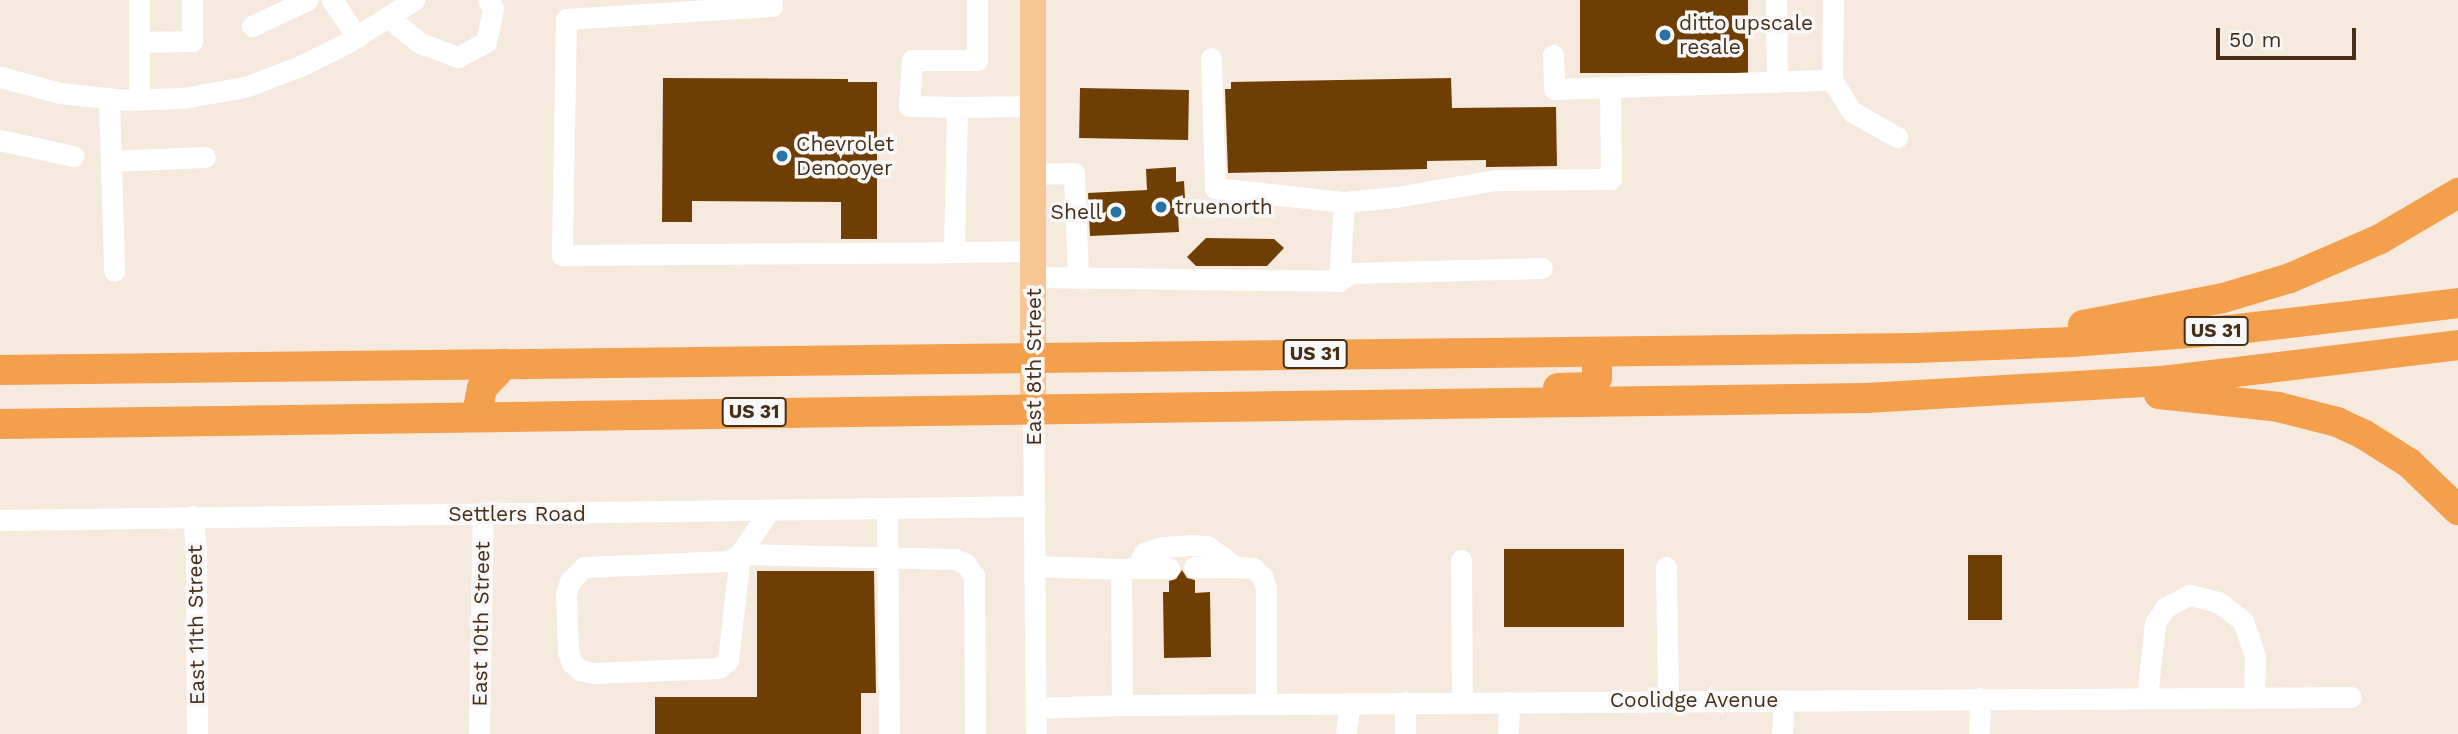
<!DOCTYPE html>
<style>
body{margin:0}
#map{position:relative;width:2458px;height:734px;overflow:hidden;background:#f6e9de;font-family:"Work Sans",sans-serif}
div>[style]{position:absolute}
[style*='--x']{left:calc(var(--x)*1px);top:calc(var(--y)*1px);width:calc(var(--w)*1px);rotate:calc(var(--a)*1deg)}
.building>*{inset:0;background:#6f3e04;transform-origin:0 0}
.minor>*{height:21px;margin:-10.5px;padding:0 10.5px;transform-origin:10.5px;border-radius:10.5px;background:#fff}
.major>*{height:26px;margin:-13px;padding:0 13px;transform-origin:13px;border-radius:13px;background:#f8c594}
.highway>*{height:30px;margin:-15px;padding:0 15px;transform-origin:15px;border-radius:15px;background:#f39f4c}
.dots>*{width:19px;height:19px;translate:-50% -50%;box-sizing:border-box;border:4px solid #f8f8f8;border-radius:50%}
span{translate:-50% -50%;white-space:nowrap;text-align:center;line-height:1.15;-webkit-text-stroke:7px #f8f8f8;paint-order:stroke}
.shield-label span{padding:2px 5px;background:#f8f8f8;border:2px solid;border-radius:5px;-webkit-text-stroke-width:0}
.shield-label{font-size:19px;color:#472e17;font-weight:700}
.poi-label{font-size:21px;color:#472e17}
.left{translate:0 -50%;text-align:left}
.right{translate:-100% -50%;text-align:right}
.street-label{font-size:21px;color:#472e17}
.scale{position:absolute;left:2216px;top:28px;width:140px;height:32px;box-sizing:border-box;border:4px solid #472e17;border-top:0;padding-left:9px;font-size:21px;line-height:24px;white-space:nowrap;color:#472e17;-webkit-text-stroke:5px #f8f8f8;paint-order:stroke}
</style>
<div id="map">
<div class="building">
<div style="left:1580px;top:0;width:168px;height:73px"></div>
<div style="clip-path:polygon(663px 78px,848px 79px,848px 82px,877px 82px,877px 239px,841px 239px,841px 202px,692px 201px,692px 222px,662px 222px)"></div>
<div style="clip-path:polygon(1451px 78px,1452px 108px,1556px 107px,1557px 166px,1486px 167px,1486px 160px,1427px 161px,1427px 169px,1228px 173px,1225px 89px,1231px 89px,1231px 82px)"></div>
<div style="left:1080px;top:88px;width:109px;height:50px;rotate:1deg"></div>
<div style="clip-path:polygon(1176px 167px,1176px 182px,1184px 181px,1185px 198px,1177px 198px,1179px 232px,1090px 236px,1088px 193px,1147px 190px,1146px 169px)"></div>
<div style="clip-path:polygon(1206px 238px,1274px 239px,1284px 248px,1267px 266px,1196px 266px,1187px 257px)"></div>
<div style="left:1624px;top:549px;width:78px;height:120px;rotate:90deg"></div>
<div style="left:1968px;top:555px;width:34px;height:65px"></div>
<div style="clip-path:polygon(1182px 570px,1187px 578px,1195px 580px,1195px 593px,1210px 592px,1211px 657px,1164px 658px,1163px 592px,1169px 592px,1169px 581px,1176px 579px)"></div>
<div style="clip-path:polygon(757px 571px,874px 571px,876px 693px,861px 693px,861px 734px,655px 734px,655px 697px,757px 697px)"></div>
</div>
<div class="minor">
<div style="--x:139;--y:0;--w:99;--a:90"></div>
<div style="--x:332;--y:0;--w:45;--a:56"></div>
<div style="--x:772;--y:0;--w:6;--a:90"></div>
<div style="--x:772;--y:6;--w:206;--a:176.4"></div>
<div style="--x:566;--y:19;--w:236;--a:91"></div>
<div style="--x:562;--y:255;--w:392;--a:-0.4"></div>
<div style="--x:954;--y:252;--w:145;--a:-88.8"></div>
<div style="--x:957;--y:107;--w:76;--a:-0.8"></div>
<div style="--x:1776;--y:0;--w:82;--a:89.3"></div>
<div style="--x:1833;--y:0;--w:80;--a:90.7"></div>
<div style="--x:1832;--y:80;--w:36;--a:58"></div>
<div style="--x:1851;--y:111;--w:53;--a:29.5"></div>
<div style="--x:388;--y:17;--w:41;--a:39.1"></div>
<div style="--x:420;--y:43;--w:40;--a:20.2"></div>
<div style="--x:458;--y:57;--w:32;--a:-28"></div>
<div style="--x:486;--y:42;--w:35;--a:-78"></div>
<div style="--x:493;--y:8;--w:9;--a:-122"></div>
<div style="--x:252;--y:26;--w:61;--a:-25.3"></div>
<div style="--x:139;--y:42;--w:53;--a:-1.1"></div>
<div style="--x:192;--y:41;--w:41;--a:-90"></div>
<div style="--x:1553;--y:55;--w:34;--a:88"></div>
<div style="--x:1554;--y:89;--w:278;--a:-1.9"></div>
<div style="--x:1211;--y:58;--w:130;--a:88.2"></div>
<div style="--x:1215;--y:188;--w:130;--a:6.2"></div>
<div style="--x:1344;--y:202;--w:52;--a:-5.5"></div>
<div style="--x:1396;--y:197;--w:100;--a:-9.7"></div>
<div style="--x:1495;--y:180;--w:116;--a:-0.5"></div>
<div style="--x:1611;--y:179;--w:92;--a:-90.6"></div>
<div style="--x:0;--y:77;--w:62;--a:14.9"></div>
<div style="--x:60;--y:93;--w:65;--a:6.1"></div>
<div style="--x:125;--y:100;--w:58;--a:-2"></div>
<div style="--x:183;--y:98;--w:63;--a:-10.1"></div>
<div style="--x:245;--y:87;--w:59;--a:-20.9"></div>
<div style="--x:300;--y:66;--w:50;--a:-26.1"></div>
<div style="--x:345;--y:44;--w:82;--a:-32.5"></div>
<div style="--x:109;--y:98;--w:173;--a:88.3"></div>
<div style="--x:957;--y:107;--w:48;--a:-178.8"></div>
<div style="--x:909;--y:106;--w:46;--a:-86.3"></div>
<div style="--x:912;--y:60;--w:65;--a:0"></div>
<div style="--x:977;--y:60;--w:60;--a:-90"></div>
<div style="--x:0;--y:140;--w:75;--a:12.4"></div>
<div style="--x:111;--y:161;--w:94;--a:-2.4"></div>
<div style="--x:1033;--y:174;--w:41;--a:-1.4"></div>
<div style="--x:1074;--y:173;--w:105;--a:87.8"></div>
<div style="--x:954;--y:252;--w:79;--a:-0.7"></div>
<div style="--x:1033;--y:277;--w:306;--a:0.7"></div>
<div style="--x:1339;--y:281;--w:14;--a:-34"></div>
<div style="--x:1351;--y:273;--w:191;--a:-1.5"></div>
<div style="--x:1339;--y:281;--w:79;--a:-86.4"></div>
<div style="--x:1033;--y:408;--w:326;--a:89.5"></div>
<div style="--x:887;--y:510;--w:224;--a:89.5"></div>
<div style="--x:768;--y:512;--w:50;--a:123.7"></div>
<div style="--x:740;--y:554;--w:13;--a:148"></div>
<div style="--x:729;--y:561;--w:145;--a:177.6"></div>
<div style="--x:584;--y:567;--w:20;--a:135"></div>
<div style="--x:570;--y:581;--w:14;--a:107"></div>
<div style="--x:566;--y:594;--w:58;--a:88"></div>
<div style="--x:568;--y:652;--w:12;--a:70"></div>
<div style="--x:572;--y:663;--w:11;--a:41"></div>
<div style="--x:580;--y:670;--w:13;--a:13"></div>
<div style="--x:593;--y:673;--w:126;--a:-2.3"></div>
<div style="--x:719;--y:668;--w:12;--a:-42"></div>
<div style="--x:728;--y:660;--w:107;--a:-83.5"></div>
<div style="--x:740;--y:554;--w:215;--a:1.3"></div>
<div style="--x:955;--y:559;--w:11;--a:22"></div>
<div style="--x:965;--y:563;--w:16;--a:55"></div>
<div style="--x:974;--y:576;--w:158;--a:89.6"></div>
<div style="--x:193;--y:516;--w:33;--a:85"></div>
<div style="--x:196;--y:549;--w:185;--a:89.7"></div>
<div style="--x:0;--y:520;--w:1035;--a:-0.77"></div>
<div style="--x:1461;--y:560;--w:142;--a:89.6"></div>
<div style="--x:1035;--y:566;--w:86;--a:2"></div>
<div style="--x:1121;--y:569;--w:136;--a:89.6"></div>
<div style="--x:1194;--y:567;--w:42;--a:0"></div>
<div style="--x:1666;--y:567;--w:134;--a:89.1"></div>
<div style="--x:1137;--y:568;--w:32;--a:0"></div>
<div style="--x:1121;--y:569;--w:16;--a:-4"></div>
<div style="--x:1137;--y:568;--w:17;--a:-65"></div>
<div style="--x:1144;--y:553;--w:20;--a:-18"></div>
<div style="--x:1163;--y:547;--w:27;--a:-4"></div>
<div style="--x:1190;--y:545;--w:17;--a:3"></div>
<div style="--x:1207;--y:546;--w:36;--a:36"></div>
<div style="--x:1236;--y:567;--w:17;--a:3"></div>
<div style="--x:1253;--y:568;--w:12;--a:42"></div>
<div style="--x:1262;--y:576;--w:13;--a:72"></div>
<div style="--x:1266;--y:588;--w:116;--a:90"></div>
<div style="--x:2147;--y:697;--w:74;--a:-83.8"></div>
<div style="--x:2155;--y:623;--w:19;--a:-55"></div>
<div style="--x:2166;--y:607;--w:27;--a:-27"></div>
<div style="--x:2190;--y:595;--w:29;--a:14"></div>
<div style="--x:2218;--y:602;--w:31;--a:37"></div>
<div style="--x:2243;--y:621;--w:37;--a:71"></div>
<div style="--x:2255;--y:656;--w:40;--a:91.4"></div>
<div style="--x:1405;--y:702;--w:32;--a:90"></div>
<div style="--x:1036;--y:708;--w:86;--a:-2"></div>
<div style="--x:1122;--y:705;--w:1229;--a:-0.37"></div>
<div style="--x:479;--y:734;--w:219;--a:-89"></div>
<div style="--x:1346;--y:734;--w:31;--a:-83"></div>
<div style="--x:1508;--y:734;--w:32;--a:-88"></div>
<div style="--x:1782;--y:734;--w:34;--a:-87"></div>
<div style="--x:1979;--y:734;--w:36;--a:-88"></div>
</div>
<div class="major">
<div style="--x:1033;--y:0;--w:408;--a:90"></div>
</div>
<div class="highway">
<div style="--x:2083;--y:325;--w:143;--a:-10.9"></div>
<div style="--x:2223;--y:298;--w:70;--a:-16.6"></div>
<div style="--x:2290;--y:278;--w:98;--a:-23.4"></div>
<div style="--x:2380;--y:239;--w:91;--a:-30.5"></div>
<div style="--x:0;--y:370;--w:1915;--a:-0.66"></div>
<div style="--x:1915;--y:348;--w:157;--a:-2.2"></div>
<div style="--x:2072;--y:342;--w:157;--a:-4.4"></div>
<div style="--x:2229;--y:330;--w:231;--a:-6.7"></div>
<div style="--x:1558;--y:388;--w:32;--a:-2"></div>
<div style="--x:1590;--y:387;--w:11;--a:-52"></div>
<div style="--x:1597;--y:378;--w:26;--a:-90"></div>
<div style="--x:2159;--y:394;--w:120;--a:6.2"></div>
<div style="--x:2278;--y:407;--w:61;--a:14.3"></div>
<div style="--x:2337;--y:422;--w:29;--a:25"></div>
<div style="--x:2363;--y:434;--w:54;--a:32.2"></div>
<div style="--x:2409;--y:463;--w:68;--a:43.8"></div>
<div style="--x:476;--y:417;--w:30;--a:-78"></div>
<div style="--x:482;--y:388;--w:33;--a:-47"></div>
<div style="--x:0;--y:424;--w:1866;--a:-0.8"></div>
<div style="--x:1866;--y:398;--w:296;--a:-3.3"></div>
<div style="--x:2162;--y:381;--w:298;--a:-6.9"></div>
</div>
<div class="dots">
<div style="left:1665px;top:35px;background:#2773a6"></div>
<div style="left:782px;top:156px;background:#2773a6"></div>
<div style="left:1161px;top:207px;background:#2773a6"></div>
<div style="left:1116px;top:212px;background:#2773a6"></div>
</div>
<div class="shield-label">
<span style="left:2216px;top:331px">US 31</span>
<span style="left:1315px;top:354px">US 31</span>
<span style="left:754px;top:412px">US 31</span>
</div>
<div class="poi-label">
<span class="left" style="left:1679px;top:35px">ditto upscale<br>resale</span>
<span class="left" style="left:796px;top:156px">Chevrolet<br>Denooyer</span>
<span class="left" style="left:1175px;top:207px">truenorth</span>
<span class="right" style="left:1102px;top:212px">Shell</span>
</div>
<div class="street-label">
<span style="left:1034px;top:367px;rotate:-90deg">East 8th Street</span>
<span style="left:517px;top:514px">Settlers Road</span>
<span style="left:481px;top:624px;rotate:-89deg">East 10th Street</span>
<span style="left:196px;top:625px;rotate:-91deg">East 11th Street</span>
<span style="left:1694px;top:700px">Coolidge Avenue</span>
</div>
<div class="scale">50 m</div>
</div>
